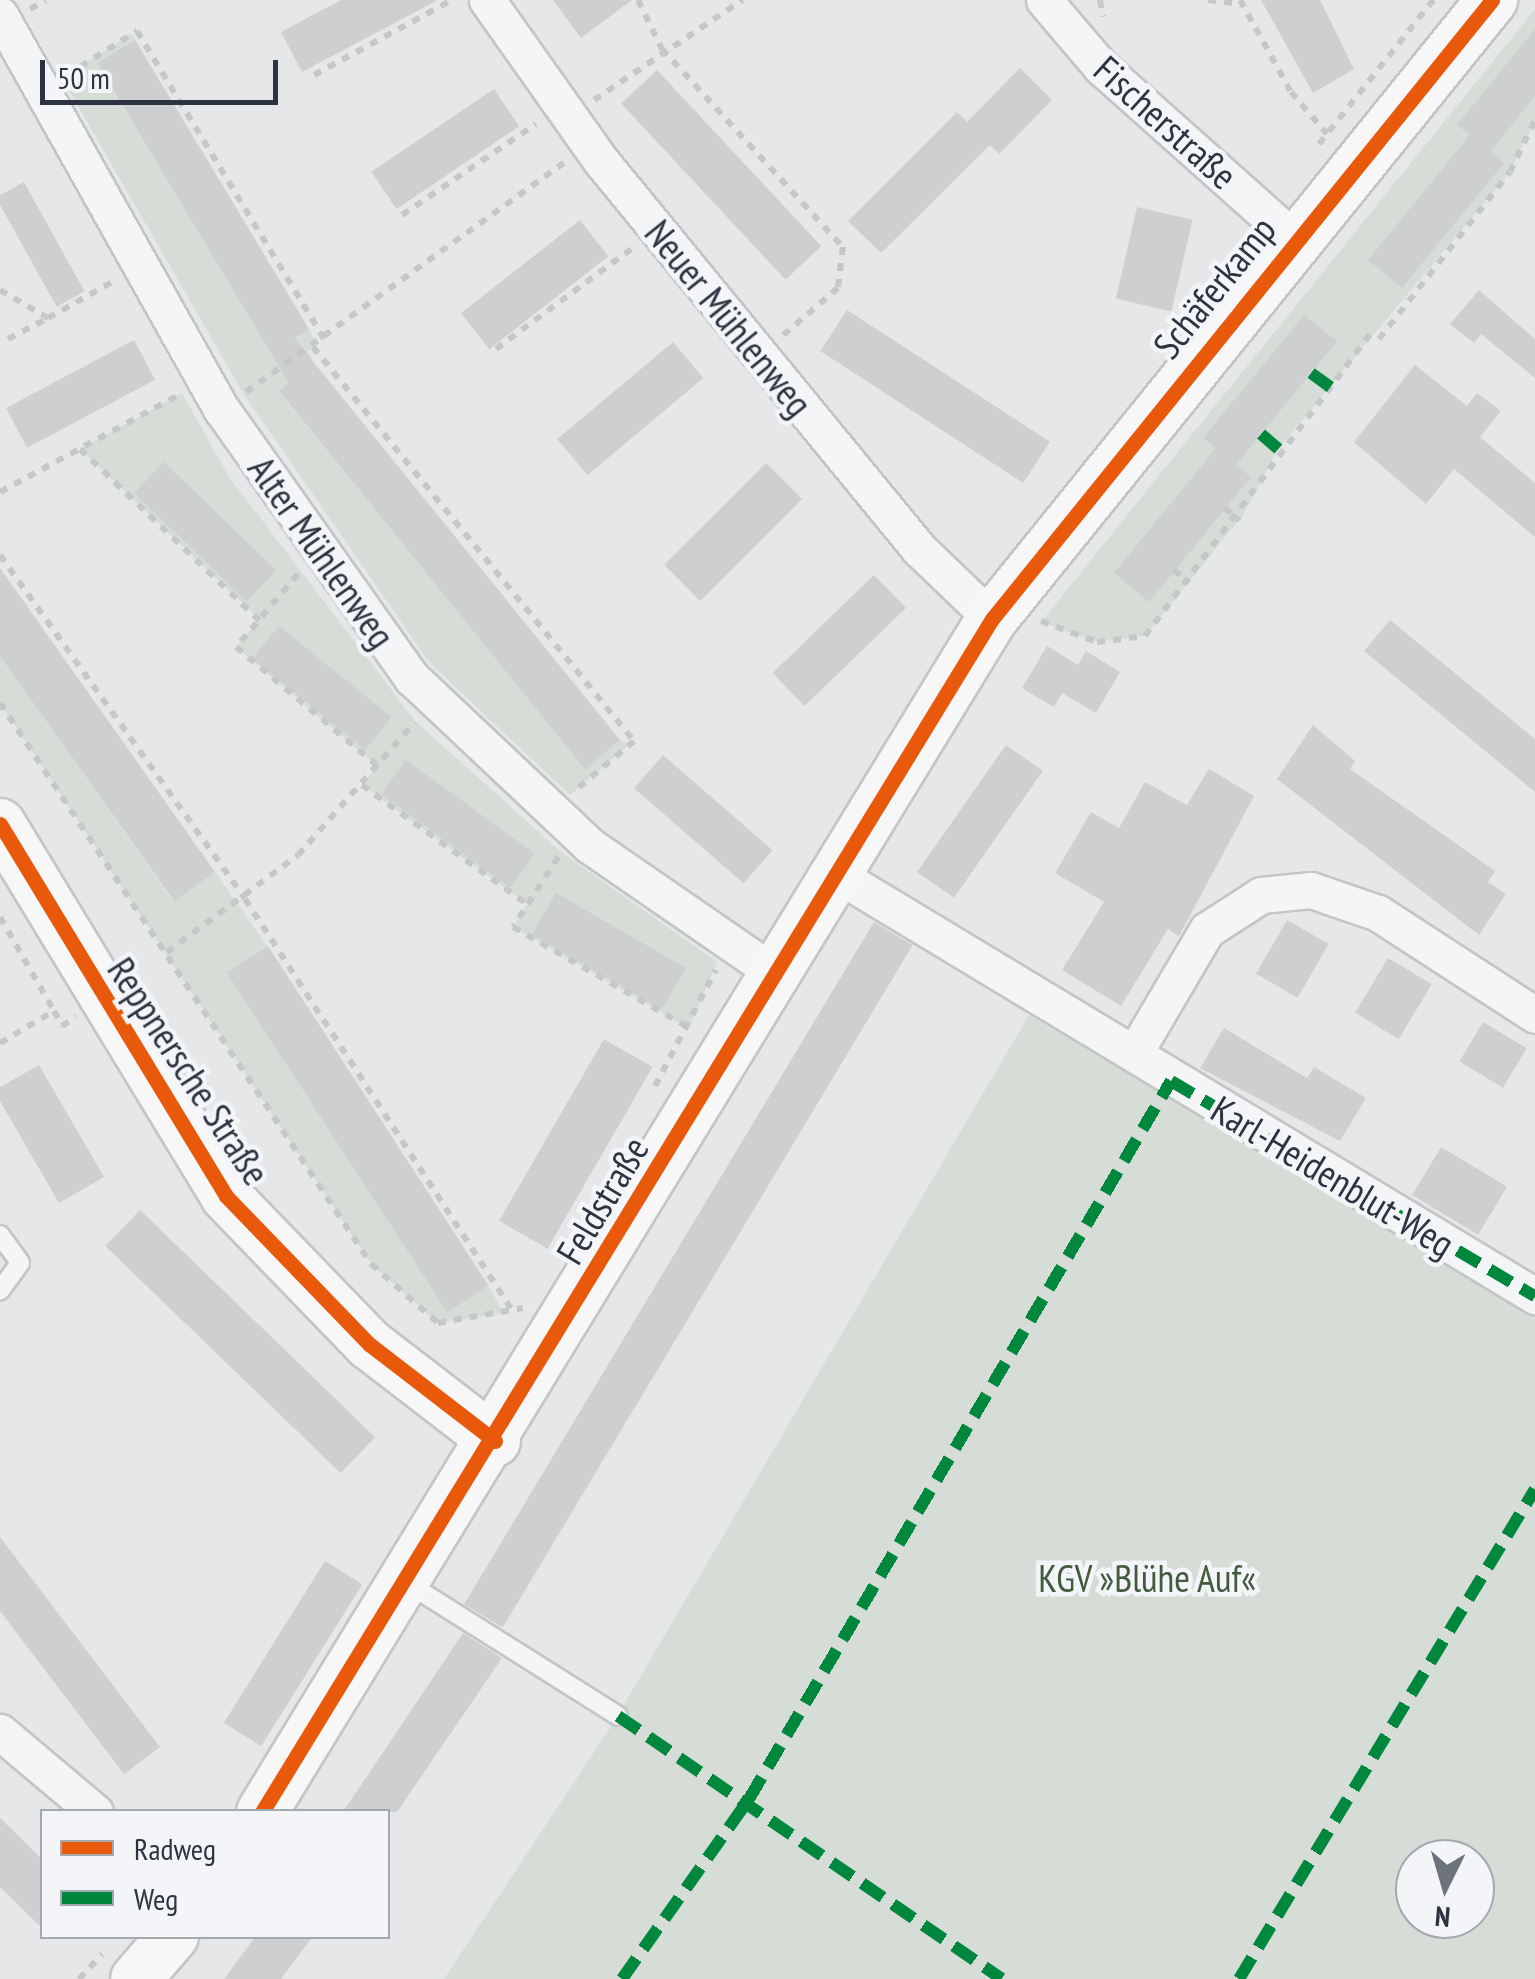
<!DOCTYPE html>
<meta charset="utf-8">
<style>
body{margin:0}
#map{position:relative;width:1535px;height:1979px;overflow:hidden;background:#e5e7e9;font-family:"PT Sans Narrow",sans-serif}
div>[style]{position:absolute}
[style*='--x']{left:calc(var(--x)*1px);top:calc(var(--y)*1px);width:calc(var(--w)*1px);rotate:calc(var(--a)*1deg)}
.green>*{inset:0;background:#d6dcd6}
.building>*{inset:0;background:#cdcfd1;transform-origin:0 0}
.path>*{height:6px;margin-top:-3px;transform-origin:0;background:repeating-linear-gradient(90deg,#c5c7c9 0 8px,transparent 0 16px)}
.roads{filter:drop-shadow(2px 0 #c3c5c7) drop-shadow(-2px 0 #c3c5c7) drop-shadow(0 2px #c3c5c7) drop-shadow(0 -2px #c3c5c7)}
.lane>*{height:18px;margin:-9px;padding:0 9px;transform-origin:9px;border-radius:9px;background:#f4f5f6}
.street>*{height:35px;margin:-17.5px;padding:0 17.5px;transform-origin:17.5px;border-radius:17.5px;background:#f4f5f6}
.secondary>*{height:50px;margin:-25px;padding:0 25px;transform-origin:25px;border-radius:25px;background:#f7f7f8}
.quiet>*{height:12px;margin-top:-6px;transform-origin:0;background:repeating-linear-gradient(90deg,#00873e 0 25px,transparent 0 37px)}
.cycleway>*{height:15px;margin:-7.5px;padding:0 7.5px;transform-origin:7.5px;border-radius:7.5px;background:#e8590c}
span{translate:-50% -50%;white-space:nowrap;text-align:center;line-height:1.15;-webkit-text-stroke:9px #f3f5f8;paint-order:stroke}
.street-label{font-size:38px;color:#2d3441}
.park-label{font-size:38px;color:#425b3c}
.legend{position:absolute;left:40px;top:1809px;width:350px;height:130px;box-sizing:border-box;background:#f3f5f8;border:2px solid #a4a8af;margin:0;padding:12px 18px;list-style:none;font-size:30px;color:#2d3441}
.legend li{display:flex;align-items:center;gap:20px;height:50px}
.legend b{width:50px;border:2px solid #a4a8af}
.north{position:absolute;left:1395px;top:1839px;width:100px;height:100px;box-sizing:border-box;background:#f3f5f8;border:2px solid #a4a8af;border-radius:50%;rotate:185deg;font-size:28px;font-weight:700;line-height:40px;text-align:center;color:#2d3441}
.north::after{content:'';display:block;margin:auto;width:35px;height:45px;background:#6d737c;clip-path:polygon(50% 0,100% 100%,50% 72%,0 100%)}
.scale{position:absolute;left:40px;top:60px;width:238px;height:45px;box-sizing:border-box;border:5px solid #2d3441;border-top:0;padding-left:12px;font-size:30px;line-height:35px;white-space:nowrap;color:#2d3441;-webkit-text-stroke:8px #f3f5f8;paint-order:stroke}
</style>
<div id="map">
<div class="green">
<div style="clip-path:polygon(1535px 9px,1535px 120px,1510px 172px,1278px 449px,1243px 515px,1145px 636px,1097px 642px,1041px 622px)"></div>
<div style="clip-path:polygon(131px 34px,135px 40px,97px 64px,270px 351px,309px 329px,317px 344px,308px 351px,314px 363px,279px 392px,585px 768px,620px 740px,629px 745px,570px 795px,429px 662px,243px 393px,62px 78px)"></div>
<div style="clip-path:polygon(182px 393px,229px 477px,415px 721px,561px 852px,717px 962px,689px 1028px,513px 927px,527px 904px,362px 785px,377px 766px,236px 647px,259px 619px,80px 449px)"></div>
<div style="clip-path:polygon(0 656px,173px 901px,215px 872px,267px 946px,228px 973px,448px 1312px,488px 1286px,504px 1313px,438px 1323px,371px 1264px,0 703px)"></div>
<div style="clip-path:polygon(evenodd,1029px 1015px,1535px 1316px,1535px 1979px,444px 1979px,612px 1725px,1029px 1015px,1415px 1859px,1475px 1859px,1475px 1919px,1415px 1919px,1415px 1859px)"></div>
</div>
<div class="building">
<div style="clip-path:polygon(341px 0,438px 0,302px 72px,281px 32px)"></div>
<div style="clip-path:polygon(553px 0,632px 0,581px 38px)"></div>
<div style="clip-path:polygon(1261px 0,1320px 0,1354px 69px,1313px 93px)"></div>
<div style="clip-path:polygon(1535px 29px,1535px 96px,1490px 152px,1504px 163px,1402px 288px,1368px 260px,1470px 135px,1457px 125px)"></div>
<div style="clip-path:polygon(135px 40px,309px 329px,294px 338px,620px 740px,585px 769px,279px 391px,289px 383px,97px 63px)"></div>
<div style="clip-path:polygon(1020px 68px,1052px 100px,999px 154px,990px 145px,881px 253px,848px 221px,957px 112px,967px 122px)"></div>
<div style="left:657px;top:70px;width:241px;height:49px;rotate:47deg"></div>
<div style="left:494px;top:89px;width:45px;height:148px;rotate:56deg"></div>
<div style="left:24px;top:182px;width:125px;height:32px;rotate:61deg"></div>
<div style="left:1137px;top:207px;width:57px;height:94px;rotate:13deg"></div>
<div style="left:580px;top:220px;width:46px;height:151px;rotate:52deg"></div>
<div style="clip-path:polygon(1479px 290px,1535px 339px,1535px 378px,1481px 334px,1474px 343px,1450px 324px)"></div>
<div style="left:847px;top:310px;width:242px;height:49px;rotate:33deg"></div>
<div style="clip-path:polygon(1304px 315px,1337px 341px,1236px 465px,1251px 477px,1149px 602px,1114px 573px,1216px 448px,1203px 438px)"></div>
<div style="left:134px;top:340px;width:45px;height:145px;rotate:62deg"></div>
<div style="left:673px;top:342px;width:47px;height:151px;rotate:50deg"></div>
<div style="clip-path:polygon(1415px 365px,1467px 406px,1477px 393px,1501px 411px,1480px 437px,1535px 483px,1535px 537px,1454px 469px,1426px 504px,1354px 442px)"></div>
<div style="left:164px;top:462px;width:156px;height:43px;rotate:44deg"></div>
<div style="left:766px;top:463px;width:51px;height:144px;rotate:45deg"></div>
<div style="clip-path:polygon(0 568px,215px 872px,174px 901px,0 656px)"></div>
<div style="left:874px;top:575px;width:46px;height:141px;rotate:46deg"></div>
<div style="clip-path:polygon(1390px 620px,1535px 739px,1535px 792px,1364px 651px)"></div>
<div style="left:279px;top:626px;width:145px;height:42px;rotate:39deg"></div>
<div style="clip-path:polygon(1047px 646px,1078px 665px,1086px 651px,1120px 672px,1096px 713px,1062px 693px,1054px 707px,1022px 688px)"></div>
<div style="clip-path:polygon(1313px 725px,1355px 761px,1350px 769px,1495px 871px,1488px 882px,1506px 894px,1479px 935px,1277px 779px)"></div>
<div style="left:1006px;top:745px;width:45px;height:155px;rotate:35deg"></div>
<div style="left:663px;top:755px;width:145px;height:44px;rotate:41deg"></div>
<div style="left:406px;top:760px;width:159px;height:42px;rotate:36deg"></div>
<div style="clip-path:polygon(1209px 769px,1254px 796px,1179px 936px,1168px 929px,1121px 1006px,1062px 970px,1104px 902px,1055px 873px,1091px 812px,1119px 828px,1145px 782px,1187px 805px)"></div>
<div style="left:556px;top:893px;width:150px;height:48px;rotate:30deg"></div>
<div style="left:1287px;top:920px;width:48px;height:62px;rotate:30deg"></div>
<div style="left:874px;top:922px;width:45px;height:796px;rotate:31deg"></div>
<div style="left:268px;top:946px;width:405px;height:49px;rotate:57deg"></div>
<div style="left:1388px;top:958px;width:51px;height:64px;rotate:31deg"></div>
<div style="left:1483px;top:1022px;width:51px;height:46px;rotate:31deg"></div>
<div style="clip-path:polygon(1224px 1028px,1307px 1078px,1314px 1067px,1366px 1098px,1340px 1141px,1200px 1068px)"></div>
<div style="left:604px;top:1039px;width:56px;height:210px;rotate:30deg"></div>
<div style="clip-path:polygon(39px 1065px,104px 1177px,59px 1203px,0 1101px,0 1087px)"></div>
<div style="left:1441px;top:1147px;width:77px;height:56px;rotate:31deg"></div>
<div style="left:140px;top:1210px;width:327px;height:50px;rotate:44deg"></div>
<div style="clip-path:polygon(0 1537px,160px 1747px,124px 1774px,0 1611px)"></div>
<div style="left:325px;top:1561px;width:44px;height:191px;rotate:32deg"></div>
<div style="clip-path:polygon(463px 1633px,502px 1658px,397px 1812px,343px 1812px)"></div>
<div style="clip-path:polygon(0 1818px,42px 1859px,42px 1928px,0 1887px)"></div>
<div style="clip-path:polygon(256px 1936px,313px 1936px,281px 1979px,224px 1979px)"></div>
</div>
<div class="path">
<div style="--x:638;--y:0;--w:55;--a:63.9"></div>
<div style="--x:662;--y:49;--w:268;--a:47.6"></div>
<div style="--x:843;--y:247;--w:41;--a:97"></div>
<div style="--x:838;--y:288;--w:74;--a:139.4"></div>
<div style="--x:1100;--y:0;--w:17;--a:80"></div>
<div style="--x:1208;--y:0;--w:33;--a:7"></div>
<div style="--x:1240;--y:0;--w:105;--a:61"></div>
<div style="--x:1291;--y:92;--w:55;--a:49.4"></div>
<div style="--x:30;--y:9;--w:18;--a:-29"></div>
<div style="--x:67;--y:75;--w:83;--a:-32.2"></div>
<div style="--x:137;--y:31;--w:360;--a:58.7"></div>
<div style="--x:314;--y:75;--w:157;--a:-28.5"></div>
<div style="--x:594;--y:100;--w:179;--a:-34"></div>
<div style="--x:1319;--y:144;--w:184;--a:-51.6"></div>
<div style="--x:402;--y:215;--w:162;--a:-34.2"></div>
<div style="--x:0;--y:290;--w:56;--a:30.3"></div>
<div style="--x:48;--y:318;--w:78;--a:-29.2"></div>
<div style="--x:8;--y:339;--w:45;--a:-27.7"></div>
<div style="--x:1379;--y:339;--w:212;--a:-51.9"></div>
<div style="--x:1510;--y:172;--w:58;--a:-64.3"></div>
<div style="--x:313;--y:347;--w:508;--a:50.83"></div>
<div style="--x:634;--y:741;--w:75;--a:139.9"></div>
<div style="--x:496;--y:349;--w:168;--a:-36.5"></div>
<div style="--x:246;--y:392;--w:392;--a:-35.8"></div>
<div style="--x:80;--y:449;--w:248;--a:43.7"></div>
<div style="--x:0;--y:492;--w:201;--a:-28.5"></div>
<div style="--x:1225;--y:508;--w:19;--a:39"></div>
<div style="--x:0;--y:555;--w:422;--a:54.5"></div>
<div style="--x:245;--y:899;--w:491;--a:57"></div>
<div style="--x:1174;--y:570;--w:20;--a:41"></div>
<div style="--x:298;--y:574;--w:96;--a:130.3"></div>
<div style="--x:236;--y:647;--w:185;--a:40"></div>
<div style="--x:1041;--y:621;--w:60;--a:20.6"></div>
<div style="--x:1097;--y:642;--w:48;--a:-7.1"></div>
<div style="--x:1145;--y:636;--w:379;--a:-53.3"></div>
<div style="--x:0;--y:703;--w:673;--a:56.52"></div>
<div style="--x:371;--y:1264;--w:89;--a:41.4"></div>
<div style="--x:438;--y:1323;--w:86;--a:-10"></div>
<div style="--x:362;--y:785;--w:203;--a:35.8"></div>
<div style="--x:558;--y:857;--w:83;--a:122.7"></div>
<div style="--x:513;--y:927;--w:203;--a:29.8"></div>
<div style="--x:0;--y:917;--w:108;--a:60.1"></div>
<div style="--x:167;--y:952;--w:163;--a:-36.5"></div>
<div style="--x:298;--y:855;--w:177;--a:-48.7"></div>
<div style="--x:0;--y:1043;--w:63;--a:-30.7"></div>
<div style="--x:54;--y:1011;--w:17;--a:62"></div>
<div style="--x:62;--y:1026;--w:17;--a:-33"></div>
<div style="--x:655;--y:1086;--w:131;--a:-62.3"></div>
<div style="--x:79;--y:1979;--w:34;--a:-47"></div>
</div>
<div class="roads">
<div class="lane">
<div style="--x:0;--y:1235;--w:34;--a:54"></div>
<div style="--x:20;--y:1263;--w:34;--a:126"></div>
<div style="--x:407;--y:1583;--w:249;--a:32.2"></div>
</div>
<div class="street">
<div style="--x:487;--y:0;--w:197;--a:54.7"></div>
<div style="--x:601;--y:161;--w:502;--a:50.66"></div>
<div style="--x:919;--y:549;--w:101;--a:43.8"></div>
<div style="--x:1044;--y:0;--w:88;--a:49.6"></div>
<div style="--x:1101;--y:67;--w:259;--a:41.7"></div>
<div style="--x:0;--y:15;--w:453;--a:60.7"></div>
<div style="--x:222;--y:410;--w:329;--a:54.7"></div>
<div style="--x:412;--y:678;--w:243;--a:43.3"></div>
<div style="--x:589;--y:845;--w:227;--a:34.6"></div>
<div style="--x:836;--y:874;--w:817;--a:31.12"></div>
<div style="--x:1135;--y:1052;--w:142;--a:-59.5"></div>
<div style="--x:1207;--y:930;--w:64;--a:-32.9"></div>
<div style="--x:1261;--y:895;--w:50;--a:-5.7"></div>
<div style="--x:1311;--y:890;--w:71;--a:18.9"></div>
<div style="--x:1378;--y:913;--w:187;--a:33"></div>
<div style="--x:0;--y:1732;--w:124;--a:40.1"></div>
</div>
<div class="secondary">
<div style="--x:0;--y:824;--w:435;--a:58.7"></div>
<div style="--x:226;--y:1196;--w:206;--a:46"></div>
<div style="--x:369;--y:1344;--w:159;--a:37.6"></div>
<div style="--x:262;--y:1812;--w:1399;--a:-58.54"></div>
<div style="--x:992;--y:619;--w:796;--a:-51.07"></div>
<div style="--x:136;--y:1979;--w:57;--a:-49.3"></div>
</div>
</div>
<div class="quiet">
<div style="--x:1311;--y:373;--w:24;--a:36"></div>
<div style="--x:1261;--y:434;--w:23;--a:41"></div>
<div style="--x:618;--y:1716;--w:465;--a:34.4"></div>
<div style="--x:622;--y:1979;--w:220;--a:-54.8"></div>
<div style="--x:749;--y:1799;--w:833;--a:-59.56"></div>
<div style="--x:1171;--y:1081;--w:423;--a:30.6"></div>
<div style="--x:1239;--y:1979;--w:572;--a:-58.86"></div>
</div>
<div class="cycleway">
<div style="--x:0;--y:824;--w:435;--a:58.7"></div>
<div style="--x:226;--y:1196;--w:206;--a:46"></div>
<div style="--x:369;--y:1344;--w:159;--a:37.6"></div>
<div style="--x:262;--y:1812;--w:1399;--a:-58.54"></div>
<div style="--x:992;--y:619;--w:796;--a:-51.07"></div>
</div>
<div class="street-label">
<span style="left:1166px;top:122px;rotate:42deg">Fischerstraße</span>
<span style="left:1214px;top:287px;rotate:-51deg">Schäferkamp</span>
<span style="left:729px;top:318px;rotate:51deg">Neuer Mühlenweg</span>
<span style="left:322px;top:552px;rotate:55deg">Alter Mühlenweg</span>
<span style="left:189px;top:1071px;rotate:57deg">Reppnersche Straße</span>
<span style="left:1333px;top:1176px;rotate:31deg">Karl-Heidenblut-Weg</span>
<span style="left:602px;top:1200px;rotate:-59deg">Feldstraße</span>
</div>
<div class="park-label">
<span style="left:1147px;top:1578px">KGV »Blühe Auf«</span>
</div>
<ul class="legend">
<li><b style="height:12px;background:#e8590c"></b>Radweg</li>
<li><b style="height:12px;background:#00873e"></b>Weg</li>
</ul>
<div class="north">N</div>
<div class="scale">50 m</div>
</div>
